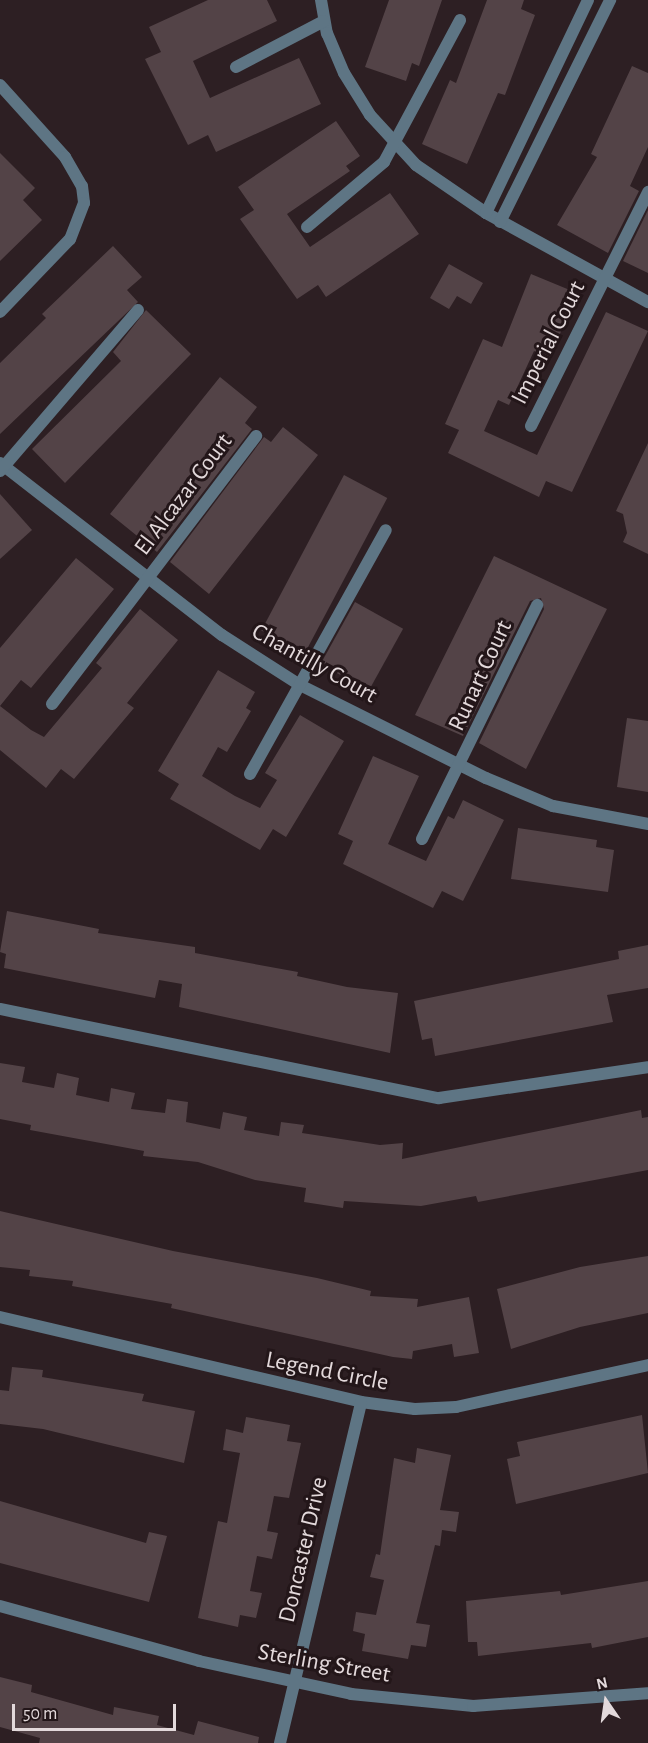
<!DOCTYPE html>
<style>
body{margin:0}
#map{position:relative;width:648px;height:1743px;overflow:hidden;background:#2d1f23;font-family:"Alegreya Sans",sans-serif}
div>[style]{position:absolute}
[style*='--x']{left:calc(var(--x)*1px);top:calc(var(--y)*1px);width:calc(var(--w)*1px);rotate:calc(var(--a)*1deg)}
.building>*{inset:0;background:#534347;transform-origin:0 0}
.street>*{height:12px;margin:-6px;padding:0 6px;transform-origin:6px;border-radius:6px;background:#5e7584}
span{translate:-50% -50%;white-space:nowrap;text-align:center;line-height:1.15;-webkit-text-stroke:6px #231619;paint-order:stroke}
.street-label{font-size:24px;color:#e3d9db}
.north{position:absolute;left:576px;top:1671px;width:60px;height:60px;-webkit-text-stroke:4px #231619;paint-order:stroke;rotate:347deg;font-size:16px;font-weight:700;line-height:24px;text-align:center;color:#e3d9db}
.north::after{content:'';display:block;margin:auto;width:21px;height:27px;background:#e3d9db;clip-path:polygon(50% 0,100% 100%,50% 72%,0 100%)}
.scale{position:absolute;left:12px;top:1704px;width:164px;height:27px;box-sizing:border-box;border:3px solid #e3d9db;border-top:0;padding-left:8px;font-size:18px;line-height:21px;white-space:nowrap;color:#e3d9db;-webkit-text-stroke:4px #231619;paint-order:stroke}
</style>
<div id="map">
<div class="building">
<div style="clip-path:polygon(208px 0,267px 0,277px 21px,193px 61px,210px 98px,299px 58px,321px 104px,216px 152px,208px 135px,188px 145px,145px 59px,161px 52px,149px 27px)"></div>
<div style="clip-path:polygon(389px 0,442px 0,419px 66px,412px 63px,406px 81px,365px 67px)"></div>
<div style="clip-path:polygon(487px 0,524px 0,521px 9px,535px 15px,505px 95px,498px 93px,467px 164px,422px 144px,450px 80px,456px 83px)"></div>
<div style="clip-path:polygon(632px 66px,648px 73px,648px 147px,630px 186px,639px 191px,608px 253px,557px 225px,597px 157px,591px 154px)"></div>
<div style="clip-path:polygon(336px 121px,360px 156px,346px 166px,350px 171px,287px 214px,310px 247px,390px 193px,419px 234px,326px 297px,318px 285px,297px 299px,240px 219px,254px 210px,238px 187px)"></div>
<div style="clip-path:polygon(0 153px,35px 188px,23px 200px,42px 220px,0 261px)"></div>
<div style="clip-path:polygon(648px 210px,648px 273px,623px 261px)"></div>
<div style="clip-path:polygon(113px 246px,142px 277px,127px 290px,138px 302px,0 434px,0 363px,46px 318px,42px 314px)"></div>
<div style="clip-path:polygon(449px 264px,483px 283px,471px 304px,457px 296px,449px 309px,430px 298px)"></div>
<div style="clip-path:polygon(531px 274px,577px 293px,550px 358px,534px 351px,509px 405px,498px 400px,484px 431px,537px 455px,606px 312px,648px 331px,572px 492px,546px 481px,539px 497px,448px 453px,459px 430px,445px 424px,483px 339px,502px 347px)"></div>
<div style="clip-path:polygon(146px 310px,191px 354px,65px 483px,32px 449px,121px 361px,113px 352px)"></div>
<div style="clip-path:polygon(220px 377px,257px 407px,245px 423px,252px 429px,157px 552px,110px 514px)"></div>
<div style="clip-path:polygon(283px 427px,318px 455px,209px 594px,170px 562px,264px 437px,271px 442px)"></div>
<div style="clip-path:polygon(648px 443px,648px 554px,623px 542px,627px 533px,623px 514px,616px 511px)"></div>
<div style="left:344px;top:475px;width:49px;height:176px;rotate:28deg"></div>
<div style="clip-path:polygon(0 494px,32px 530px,0 559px)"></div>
<div style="clip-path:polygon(494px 556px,607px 609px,526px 769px,479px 743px,544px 609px,541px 598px,530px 601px,463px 736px,415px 715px)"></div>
<div style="clip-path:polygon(76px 558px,114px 589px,31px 688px,21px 680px,0 706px,31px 730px,44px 737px,102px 668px,96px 663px,140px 609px,178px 640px,127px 703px,134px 708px,74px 779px,61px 769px,46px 788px,0 750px,0 648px)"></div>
<div style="left:355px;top:602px;width:55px;height:71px;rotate:29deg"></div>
<div style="clip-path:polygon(218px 670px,255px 692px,246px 708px,251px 711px,227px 752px,218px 747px,202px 776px,235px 796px,260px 808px,277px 780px,265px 773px,300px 715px,344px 741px,286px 837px,273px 829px,260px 850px,170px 799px,179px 784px,158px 771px)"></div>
<div style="clip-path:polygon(627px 718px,648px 721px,648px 792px,617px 787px)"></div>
<div style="clip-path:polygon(373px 756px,419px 776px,388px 844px,426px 861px,448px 816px,454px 819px,463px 800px,504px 820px,463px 901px,442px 891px,433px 908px,343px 864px,353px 841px,338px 834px)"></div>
<div style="clip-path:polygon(518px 828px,597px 840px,596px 847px,614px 850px,608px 892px,511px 879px)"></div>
<div style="clip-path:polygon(7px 911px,99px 929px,98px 933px,195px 947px,195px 953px,298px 972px,297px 976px,347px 987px,398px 993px,390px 1053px,179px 1007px,182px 984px,159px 980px,155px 998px,4px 968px,6px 954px,0 952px)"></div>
<div style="clip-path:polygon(648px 945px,648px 988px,607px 995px,613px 1022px,435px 1056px,432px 1038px,422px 1040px,414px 1001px,619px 959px,618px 951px)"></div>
<div style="clip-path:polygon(0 1063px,25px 1067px,22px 1082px,54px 1088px,57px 1073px,79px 1078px,76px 1095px,109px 1102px,111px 1088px,135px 1093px,131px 1109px,165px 1113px,167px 1099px,188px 1102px,186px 1122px,220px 1129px,223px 1112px,247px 1117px,244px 1130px,279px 1136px,281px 1122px,304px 1125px,302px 1133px,380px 1145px,403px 1143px,402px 1159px,641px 1110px,642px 1118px,648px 1117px,648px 1170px,478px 1202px,476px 1196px,421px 1206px,344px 1201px,343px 1208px,304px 1202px,306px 1188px,255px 1180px,198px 1162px,143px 1156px,144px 1151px,30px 1130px,31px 1125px,0 1119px)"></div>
<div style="clip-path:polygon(0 1211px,173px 1251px,317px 1278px,371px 1291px,370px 1296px,418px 1299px,417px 1307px,469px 1297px,479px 1353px,454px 1357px,452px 1344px,413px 1351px,412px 1359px,393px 1357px,171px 1308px,172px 1304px,72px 1286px,73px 1281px,29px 1276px,30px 1270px,0 1267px)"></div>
<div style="clip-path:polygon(648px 1256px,648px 1313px,580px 1327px,511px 1349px,497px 1289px,580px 1267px)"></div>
<div style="clip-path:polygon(12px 1367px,43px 1370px,42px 1377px,144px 1394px,142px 1401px,195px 1411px,184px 1463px,43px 1429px,0 1424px,0 1390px,9px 1391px)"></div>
<div style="clip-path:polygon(642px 1415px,648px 1473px,516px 1504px,507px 1459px,520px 1456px,517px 1442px)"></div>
<div style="clip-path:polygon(246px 1417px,290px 1425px,287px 1441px,301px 1443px,289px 1498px,274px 1496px,267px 1531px,278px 1533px,272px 1559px,257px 1556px,250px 1591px,262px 1593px,256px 1618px,240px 1615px,238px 1627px,198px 1618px,218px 1521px,227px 1523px,240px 1453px,223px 1450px,226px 1429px,243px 1433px)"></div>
<div style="clip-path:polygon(417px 1448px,451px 1455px,440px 1510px,459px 1512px,456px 1532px,442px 1530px,440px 1546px,435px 1545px,416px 1623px,430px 1625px,426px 1647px,411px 1645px,408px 1659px,362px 1651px,365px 1634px,353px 1631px,356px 1612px,376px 1615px,384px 1580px,370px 1577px,376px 1554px,380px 1555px,394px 1458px,415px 1463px)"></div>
<div style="clip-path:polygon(0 1501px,146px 1543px,149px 1532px,167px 1536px,149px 1602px,0 1563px)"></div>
<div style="clip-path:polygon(648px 1581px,648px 1637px,592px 1648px,591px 1643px,478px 1656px,477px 1642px,468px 1642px,466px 1601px,560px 1591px,561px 1595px)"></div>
<div style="clip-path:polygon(0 1677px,32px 1685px,31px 1692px,113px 1715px,114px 1707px,159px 1716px,157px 1725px,194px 1735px,198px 1721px,259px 1737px,258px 1743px,39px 1743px,40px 1738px,0 1727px)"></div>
</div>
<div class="street">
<div style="--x:321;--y:0;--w:34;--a:80"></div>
<div style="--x:327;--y:33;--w:43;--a:67"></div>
<div style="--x:344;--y:73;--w:49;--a:58.2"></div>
<div style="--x:370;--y:115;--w:68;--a:47.4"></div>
<div style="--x:416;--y:165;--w:85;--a:34.4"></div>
<div style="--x:486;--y:213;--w:185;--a:28.8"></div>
<div style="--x:236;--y:67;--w:99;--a:-27.6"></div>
<div style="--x:0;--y:85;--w:97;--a:47.9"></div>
<div style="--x:65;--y:157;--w:34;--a:60"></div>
<div style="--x:82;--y:186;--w:17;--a:83"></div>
<div style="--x:84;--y:203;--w:39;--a:111"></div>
<div style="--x:70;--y:239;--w:101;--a:133.8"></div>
<div style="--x:486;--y:213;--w:236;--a:-64.4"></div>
<div style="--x:500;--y:222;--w:248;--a:-63.6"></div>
<div style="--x:307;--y:227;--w:101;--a:-40.2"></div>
<div style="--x:384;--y:162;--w:161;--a:-61.8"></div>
<div style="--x:531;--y:426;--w:262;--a:-63.4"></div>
<div style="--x:0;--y:463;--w:281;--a:37.8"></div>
<div style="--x:222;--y:635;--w:93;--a:32.7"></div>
<div style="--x:300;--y:685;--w:208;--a:26.6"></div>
<div style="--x:486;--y:778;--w:73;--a:22.7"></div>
<div style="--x:553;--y:806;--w:97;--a:10.7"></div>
<div style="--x:0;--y:471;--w:212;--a:-49.4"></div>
<div style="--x:52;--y:704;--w:337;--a:-52.7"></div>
<div style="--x:250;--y:774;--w:279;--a:-60.9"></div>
<div style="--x:422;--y:839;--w:261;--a:-63.8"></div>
<div style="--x:0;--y:1009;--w:448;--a:11.5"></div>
<div style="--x:439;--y:1098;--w:211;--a:-8.4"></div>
<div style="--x:0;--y:1317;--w:371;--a:13.2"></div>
<div style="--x:361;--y:1402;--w:54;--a:7.4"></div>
<div style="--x:415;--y:1409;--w:41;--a:-2.8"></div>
<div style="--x:456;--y:1407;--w:197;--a:-12.3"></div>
<div style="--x:0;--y:1606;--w:206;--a:15.4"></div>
<div style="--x:199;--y:1661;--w:156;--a:12.2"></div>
<div style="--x:351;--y:1694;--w:123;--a:5.6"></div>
<div style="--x:473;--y:1706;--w:175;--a:-4.2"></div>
<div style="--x:280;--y:1743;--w:350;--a:-76.6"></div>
</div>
<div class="street-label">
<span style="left:549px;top:343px;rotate:-63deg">Imperial Court</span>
<span style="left:184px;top:495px;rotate:-53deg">El Alcazar Court</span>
<span style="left:314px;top:664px;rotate:29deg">Chantilly Court</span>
<span style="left:481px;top:676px;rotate:-65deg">Runart Court</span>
<span style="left:327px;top:1372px;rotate:11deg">Legend Circle</span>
<span style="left:304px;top:1550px;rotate:-77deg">Doncaster Drive</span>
<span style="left:324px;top:1664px;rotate:10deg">Sterling Street</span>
</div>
<div class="north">N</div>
<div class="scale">50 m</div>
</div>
